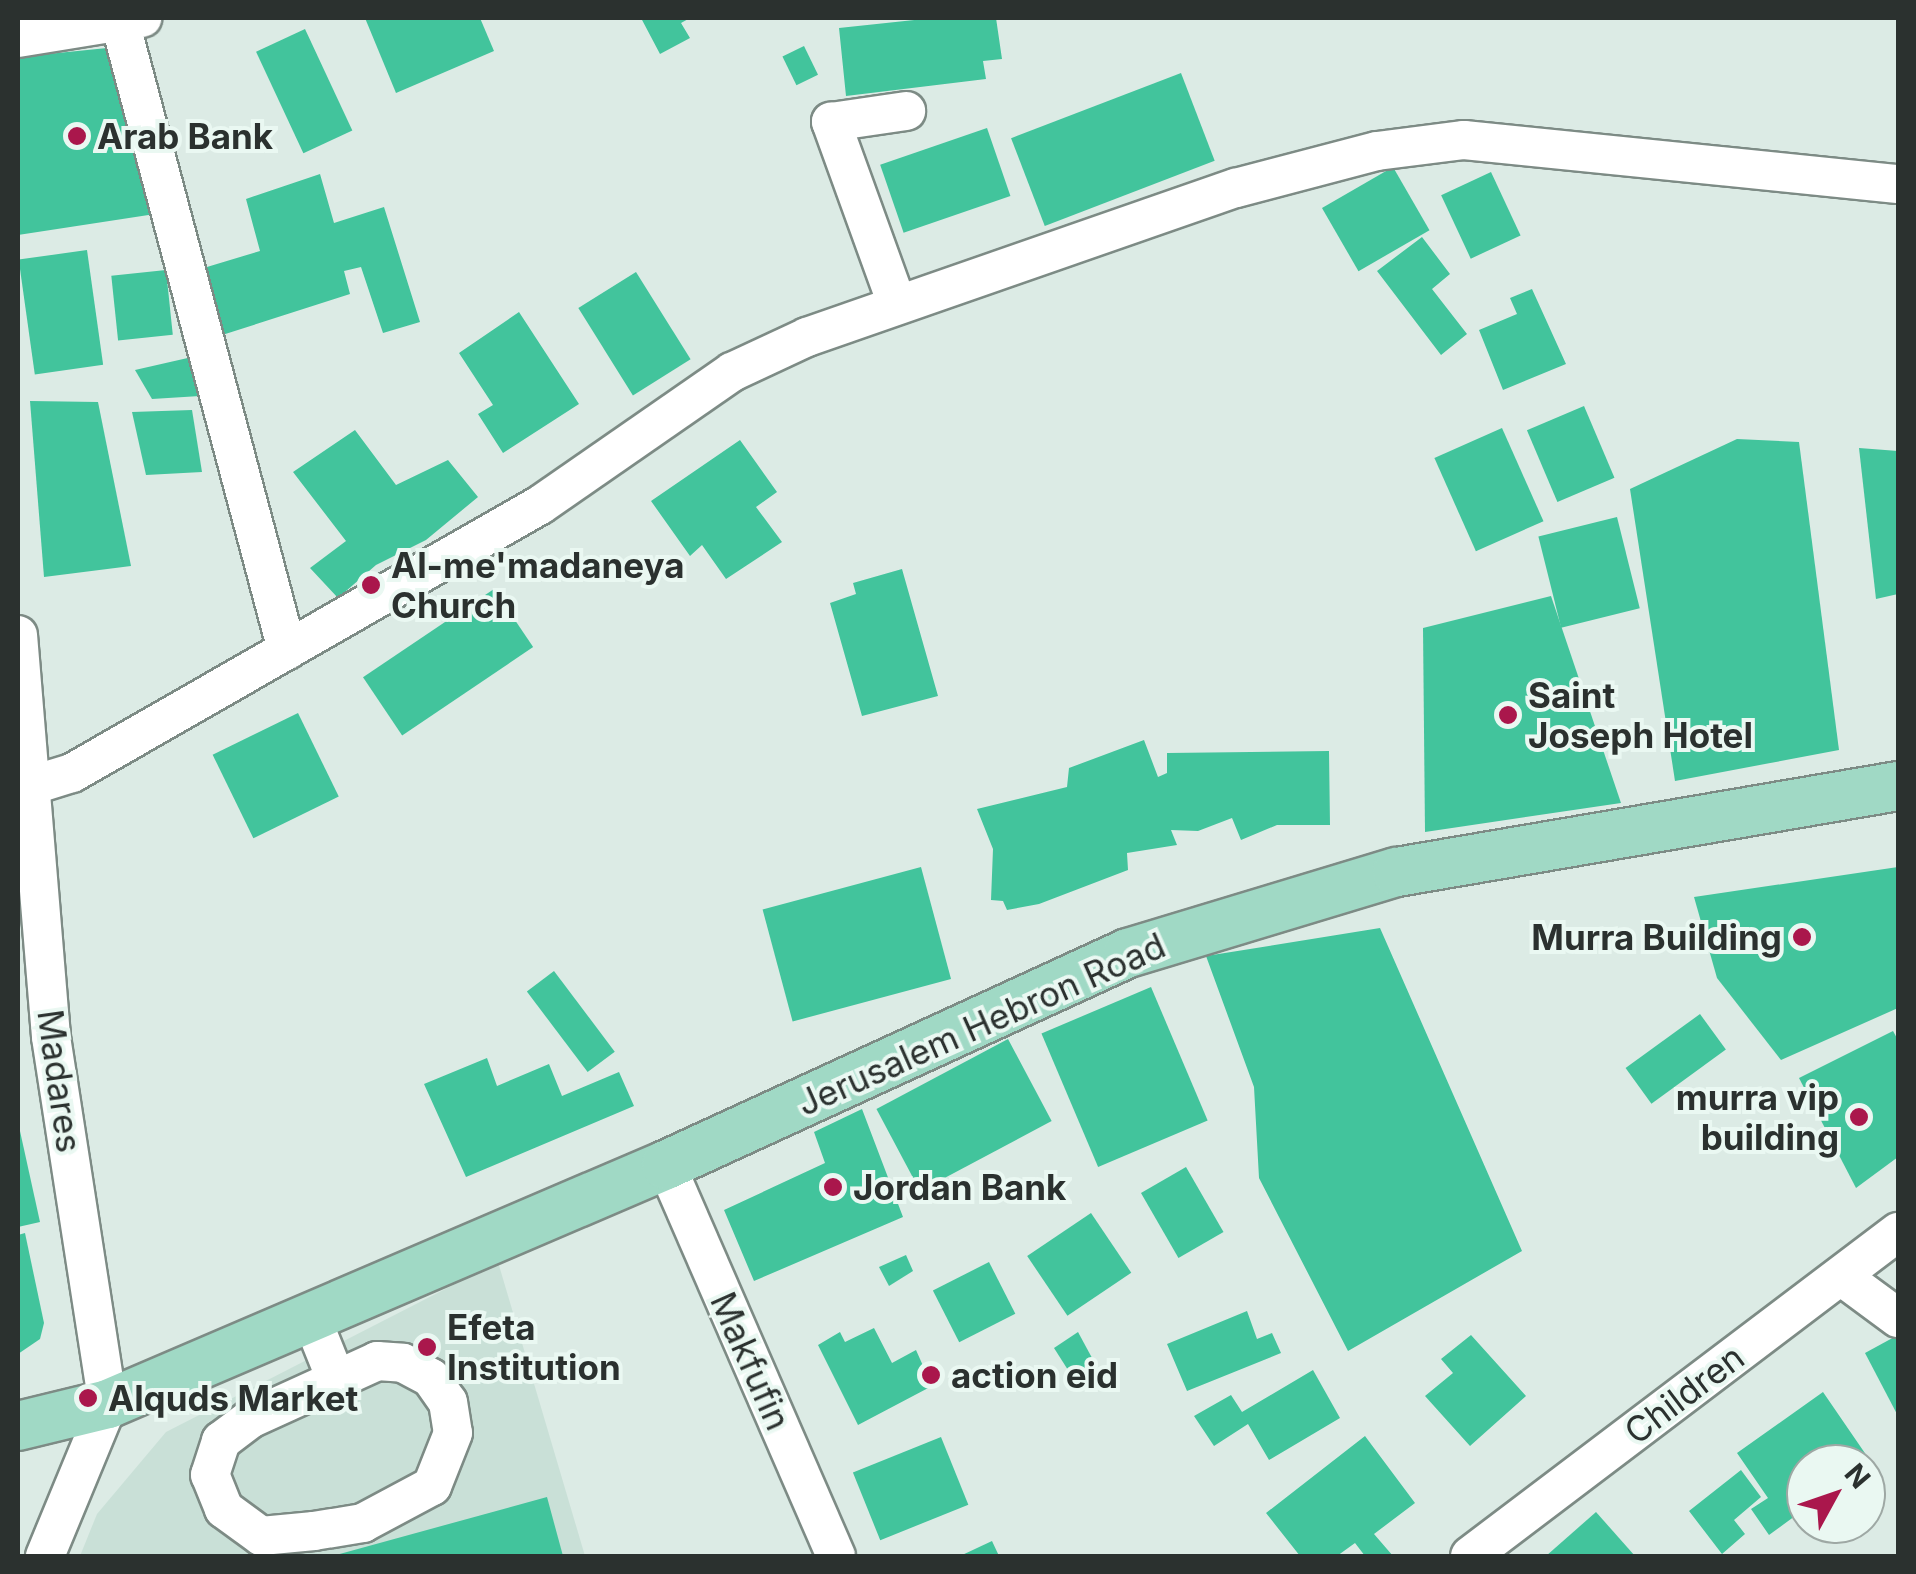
<!DOCTYPE html>
<style>
body{margin:0}
#map{position:relative;width:1916px;height:1574px;overflow:hidden;background:#dcebe5;font-family:Inter,sans-serif}
div>[style]{position:absolute}
[style*='--x']{left:calc(var(--x)*1px);top:calc(var(--y)*1px);width:calc(var(--w)*1px);rotate:calc(var(--a)*1deg)}
.built>*{inset:0;background:#c9e0d7}
.building>*{inset:0;background:#42c49c;transform-origin:0 0}
.roads{filter:drop-shadow(2px 0 #7d8b85) drop-shadow(-2px 0 #7d8b85) drop-shadow(0 2px #7d8b85) drop-shadow(0 -2px #7d8b85)}
.minor>*{height:38px;margin:-19px;padding:0 19px;transform-origin:19px;border-radius:19px;background:#fff}
.major>*{height:48px;margin:-24px;padding:0 24px;transform-origin:24px;border-radius:24px;background:#a0d9c5}
.dots>*{width:28px;height:28px;translate:-50% -50%;box-sizing:border-box;border:5px solid #eaf8f2;border-radius:50%}
span{translate:-50% -50%;white-space:nowrap;text-align:center;line-height:1.15;-webkit-text-stroke:8px #eaf8f2;paint-order:stroke}
.poi-label{font-size:35px;color:#2b312f;font-weight:700}
.left{translate:0 -50%;text-align:left}
.right{translate:-100% -50%;text-align:right}
.street-label{font-size:35px;color:#2b312f}
.frame{position:absolute;inset:0;border:20px solid #2b312f;pointer-events:none}
.north{position:absolute;left:1786px;top:1444px;width:100px;height:100px;box-sizing:border-box;background:#eaf8f2;border:2px solid #9ea8a4;border-radius:50%;rotate:50deg;font-size:28px;font-weight:700;line-height:40px;text-align:center;color:#2b312f}
.north::after{content:'';display:block;margin:auto;width:35px;height:45px;background:#aa174c;clip-path:polygon(50% 0,100% 100%,50% 72%,0 100%)}
</style>
<div id="map">
<div class="built">
<div style="clip-path:polygon(498px 1262px,585px 1556px,80px 1556px,97px 1514px,166px 1432px)"></div>
</div>
<div class="building">
<div style="clip-path:polygon(365px 18px,480px 18px,494px 51px,396px 93px)"></div>
<div style="clip-path:polygon(641px 18px,690px 18px,681px 23px,690px 38px,660px 54px)"></div>
<div style="clip-path:polygon(933px 18px,996px 18px,1002px 59px,983px 61px,986px 79px,846px 96px,839px 28px)"></div>
<div style="left:305px;top:29px;width:112px;height:54px;rotate:65deg"></div>
<div style="left:804px;top:46px;width:32px;height:24px;rotate:64deg"></div>
<div style="clip-path:polygon(117px 47px,155px 214px,18px 235px,18px 57px)"></div>
<div style="left:1181px;top:73px;width:94px;height:182px;rotate:69deg"></div>
<div style="left:987px;top:128px;width:72px;height:113px;rotate:71deg"></div>
<div style="left:1393px;top:167px;width:73px;height:82px;rotate:60deg"></div>
<div style="left:1491px;top:172px;width:70px;height:55px;rotate:65deg"></div>
<div style="clip-path:polygon(320px 174px,334px 223px,384px 207px,420px 322px,383px 333px,361px 267px,344px 271px,350px 294px,219px 336px,197px 270px,260px 251px,246px 199px)"></div>
<div style="clip-path:polygon(1422px 237px,1450px 274px,1432px 289px,1467px 334px,1441px 355px,1377px 271px)"></div>
<div style="left:87px;top:250px;width:116px;height:69px;rotate:82deg"></div>
<div style="left:166px;top:270px;width:65px;height:55px;rotate:84deg"></div>
<div style="left:636px;top:272px;width:103px;height:68px;rotate:58deg"></div>
<div style="clip-path:polygon(1532px 289px,1566px 364px,1503px 390px,1479px 330px,1517px 314px,1510px 298px)"></div>
<div style="clip-path:polygon(519px 312px,579px 404px,503px 453px,478px 414px,493px 405px,459px 353px)"></div>
<div style="clip-path:polygon(192px 357px,200px 396px,152px 399px,135px 370px)"></div>
<div style="clip-path:polygon(30px 401px,98px 402px,131px 566px,44px 577px)"></div>
<div style="left:1584px;top:406px;width:78px;height:62px;rotate:67deg"></div>
<div style="clip-path:polygon(192px 410px,202px 472px,146px 475px,132px 412px)"></div>
<div style="left:1502px;top:428px;width:102px;height:74px;rotate:66deg"></div>
<div style="clip-path:polygon(355px 430px,396px 485px,448px 460px,478px 497px,426px 540px,376px 565px,338px 598px,310px 568px,346px 541px,293px 472px)"></div>
<div style="clip-path:polygon(1737px 439px,1799px 442px,1839px 750px,1675px 781px,1630px 489px)"></div>
<div style="clip-path:polygon(740px 440px,777px 492px,756px 507px,782px 542px,726px 579px,702px 545px,690px 556px,651px 501px)"></div>
<div style="clip-path:polygon(1859px 448px,1898px 451px,1898px 594px,1876px 599px)"></div>
<div style="left:1617px;top:517px;width:94px;height:81px;rotate:76deg"></div>
<div style="clip-path:polygon(902px 569px,938px 696px,862px 716px,830px 603px,856px 594px,853px 583px)"></div>
<div style="left:494px;top:589px;width:70px;height:158px;rotate:56deg"></div>
<div style="clip-path:polygon(1551px 596px,1621px 803px,1425px 832px,1423px 628px)"></div>
<div style="left:298px;top:713px;width:93px;height:95px;rotate:64deg"></div>
<div style="clip-path:polygon(1144px 740px,1158px 777px,1167px 773px,1167px 753px,1329px 751px,1330px 825px,1277px 825px,1241px 840px,1232px 818px,1198px 831px,1171px 830px,1177px 845px,1127px 853px,1128px 870px,1039px 904px,1007px 910px,1003px 901px,991px 900px,993px 849px,977px 809px,1067px 787px,1069px 768px)"></div>
<div style="left:921px;top:867px;width:116px;height:164px;rotate:75deg"></div>
<div style="clip-path:polygon(1898px 867px,1898px 1008px,1781px 1060px,1717px 978px,1694px 897px)"></div>
<div style="clip-path:polygon(1380px 928px,1522px 1251px,1348px 1351px,1259px 1178px,1254px 1087px,1206px 956px)"></div>
<div style="left:554px;top:971px;width:101px;height:34px;rotate:53deg"></div>
<div style="left:1151px;top:987px;width:145px;height:119px;rotate:67deg"></div>
<div style="left:1700px;top:1014px;width:44px;height:92px;rotate:54deg"></div>
<div style="clip-path:polygon(1893px 1031px,1898px 1040px,1898px 1157px,1856px 1188px,1799px 1078px)"></div>
<div style="left:1008px;top:1039px;width:93px;height:149px;rotate:62deg"></div>
<div style="clip-path:polygon(487px 1058px,497px 1086px,549px 1064px,562px 1096px,619px 1072px,634px 1106px,466px 1177px,424px 1084px)"></div>
<div style="clip-path:polygon(862px 1109px,903px 1217px,754px 1281px,724px 1210px,825px 1163px,814px 1132px)"></div>
<div style="clip-path:polygon(18px 1122px,40px 1222px,18px 1227px)"></div>
<div style="left:1186px;top:1167px;width:75px;height:52px;rotate:60deg"></div>
<div style="left:1091px;top:1213px;width:72px;height:77px;rotate:56deg"></div>
<div style="clip-path:polygon(25px 1233px,44px 1323px,40px 1339px,18px 1354px,18px 1235px)"></div>
<div style="clip-path:polygon(906px 1255px,913px 1271px,889px 1286px,879px 1267px)"></div>
<div style="left:989px;top:1262px;width:58px;height:63px;rotate:63deg"></div>
<div style="clip-path:polygon(1247px 1311px,1257px 1339px,1272px 1333px,1281px 1353px,1187px 1391px,1167px 1344px)"></div>
<div style="clip-path:polygon(874px 1328px,892px 1363px,916px 1350px,932px 1386px,858px 1425px,818px 1345px,840px 1332px,845px 1342px)"></div>
<div style="clip-path:polygon(1078px 1332px,1098px 1369px,1075px 1381px,1054px 1348px)"></div>
<div style="clip-path:polygon(1471px 1335px,1526px 1396px,1470px 1446px,1425px 1396px,1453px 1373px,1441px 1359px)"></div>
<div style="clip-path:polygon(1898px 1335px,1898px 1416px,1865px 1353px)"></div>
<div style="clip-path:polygon(1313px 1370px,1340px 1418px,1269px 1460px,1248px 1424px,1214px 1446px,1194px 1416px,1231px 1395px,1242px 1412px)"></div>
<div style="clip-path:polygon(1823px 1392px,1871px 1462px,1806px 1464px,1806px 1508px,1769px 1535px,1751px 1509px,1768px 1498px,1737px 1453px)"></div>
<div style="clip-path:polygon(1365px 1436px,1415px 1503px,1374px 1534px,1393px 1556px,1365px 1556px,1355px 1543px,1337px 1556px,1300px 1556px,1266px 1513px)"></div>
<div style="left:941px;top:1437px;width:73px;height:95px;rotate:68deg"></div>
<div style="clip-path:polygon(1741px 1470px,1761px 1497px,1734px 1520px,1745px 1534px,1722px 1554px,1689px 1511px)"></div>
<div style="clip-path:polygon(547px 1497px,563px 1556px,337px 1556px,336px 1555px)"></div>
<div style="clip-path:polygon(1596px 1512px,1635px 1556px,1546px 1556px)"></div>
<div style="clip-path:polygon(992px 1541px,999px 1556px,960px 1556px)"></div>
</div>
<div class="roads">
<div class="minor">
<div style="--x:120;--y:22;--w:650;--a:75.11"></div>
<div style="--x:18;--y:38;--w:126;--a:-9.2"></div>
<div style="--x:897;--y:304;--w:194;--a:-109.9"></div>
<div style="--x:831;--y:122;--w:76;--a:-8.3"></div>
<div style="--x:18;--y:635;--w:403;--a:85.3"></div>
<div style="--x:51;--y:1037;--w:371;--a:81.2"></div>
<div style="--x:108;--y:1404;--w:165;--a:112.5"></div>
<div style="--x:33;--y:785;--w:41;--a:-17.1"></div>
<div style="--x:72;--y:773;--w:539;--a:-29.8"></div>
<div style="--x:540;--y:505;--w:234;--a:-34.7"></div>
<div style="--x:732;--y:372;--w:83;--a:-25"></div>
<div style="--x:807;--y:337;--w:454;--a:-19.2"></div>
<div style="--x:1236;--y:188;--w:146;--a:-14.7"></div>
<div style="--x:1377;--y:151;--w:88;--a:-7.2"></div>
<div style="--x:1464;--y:140;--w:436;--a:5.8"></div>
<div style="--x:666;--y:1165;--w:426;--a:66.5"></div>
<div style="--x:1841;--y:1276;--w:71;--a:36.4"></div>
<div style="--x:311;--y:1317;--w:72;--a:68.1"></div>
<div style="--x:377;--y:1361;--w:26;--a:4"></div>
<div style="--x:403;--y:1363;--w:32;--a:28"></div>
<div style="--x:431;--y:1378;--w:29;--a:55"></div>
<div style="--x:448;--y:1402;--w:31;--a:81"></div>
<div style="--x:453;--y:1433;--w:57;--a:111.6"></div>
<div style="--x:432;--y:1486;--w:78;--a:151.8"></div>
<div style="--x:363;--y:1523;--w:50;--a:170.7"></div>
<div style="--x:314;--y:1531;--w:53;--a:174.6"></div>
<div style="--x:261;--y:1536;--w:46;--a:-143.9"></div>
<div style="--x:224;--y:1509;--w:37;--a:-112"></div>
<div style="--x:210;--y:1475;--w:36;--a:-72"></div>
<div style="--x:221;--y:1441;--w:36;--a:-37"></div>
<div style="--x:250;--y:1419;--w:140;--a:-24.5"></div>
<div style="--x:1470;--y:1556;--w:537;--a:-37.13"></div>
</div>
<div class="major">
<div style="--x:18;--y:1426;--w:93;--a:-13.7"></div>
<div style="--x:108;--y:1404;--w:607;--a:-23.19"></div>
<div style="--x:666;--y:1165;--w:508;--a:-24.65"></div>
<div style="--x:1128;--y:953;--w:281;--a:-16.8"></div>
<div style="--x:1397;--y:872;--w:508;--a:-9.74"></div>
</div>
</div>
<div class="dots">
<div style="left:77px;top:136px;background:#aa174c"></div>
<div style="left:371px;top:585px;background:#aa174c"></div>
<div style="left:1508px;top:715px;background:#aa174c"></div>
<div style="left:1802px;top:937px;background:#aa174c"></div>
<div style="left:1859px;top:1117px;background:#aa174c"></div>
<div style="left:833px;top:1187px;background:#aa174c"></div>
<div style="left:427px;top:1347px;background:#aa174c"></div>
<div style="left:931px;top:1375px;background:#aa174c"></div>
<div style="left:88px;top:1398px;background:#aa174c"></div>
</div>
<div class="poi-label">
<span class="left" style="left:97px;top:136px">Arab Bank</span>
<span class="left" style="left:391px;top:585px">Al-me'madaneya<br>Church</span>
<span class="left" style="left:1528px;top:715px">Saint<br>Joseph Hotel</span>
<span class="right" style="left:1782px;top:937px">Murra Building</span>
<span class="right" style="left:1839px;top:1117px">murra vip<br>building</span>
<span class="left" style="left:853px;top:1187px">Jordan Bank</span>
<span class="left" style="left:447px;top:1347px">Efeta<br>Institution</span>
<span class="left" style="left:951px;top:1375px">action eid</span>
<span class="left" style="left:108px;top:1398px">Alquds Market</span>
</div>
<div class="street-label">
<span style="left:981px;top:1024px;rotate:-24deg">Jerusalem Hebron Road</span>
<span style="left:60px;top:1081px;rotate:82deg">Madares</span>
<span style="left:751px;top:1361px;rotate:66deg">Makfufin</span>
<span style="left:1684px;top:1394px;rotate:-37deg">Children</span>
</div>
<div class="frame"></div>
<div class="north">N</div>
</div>
